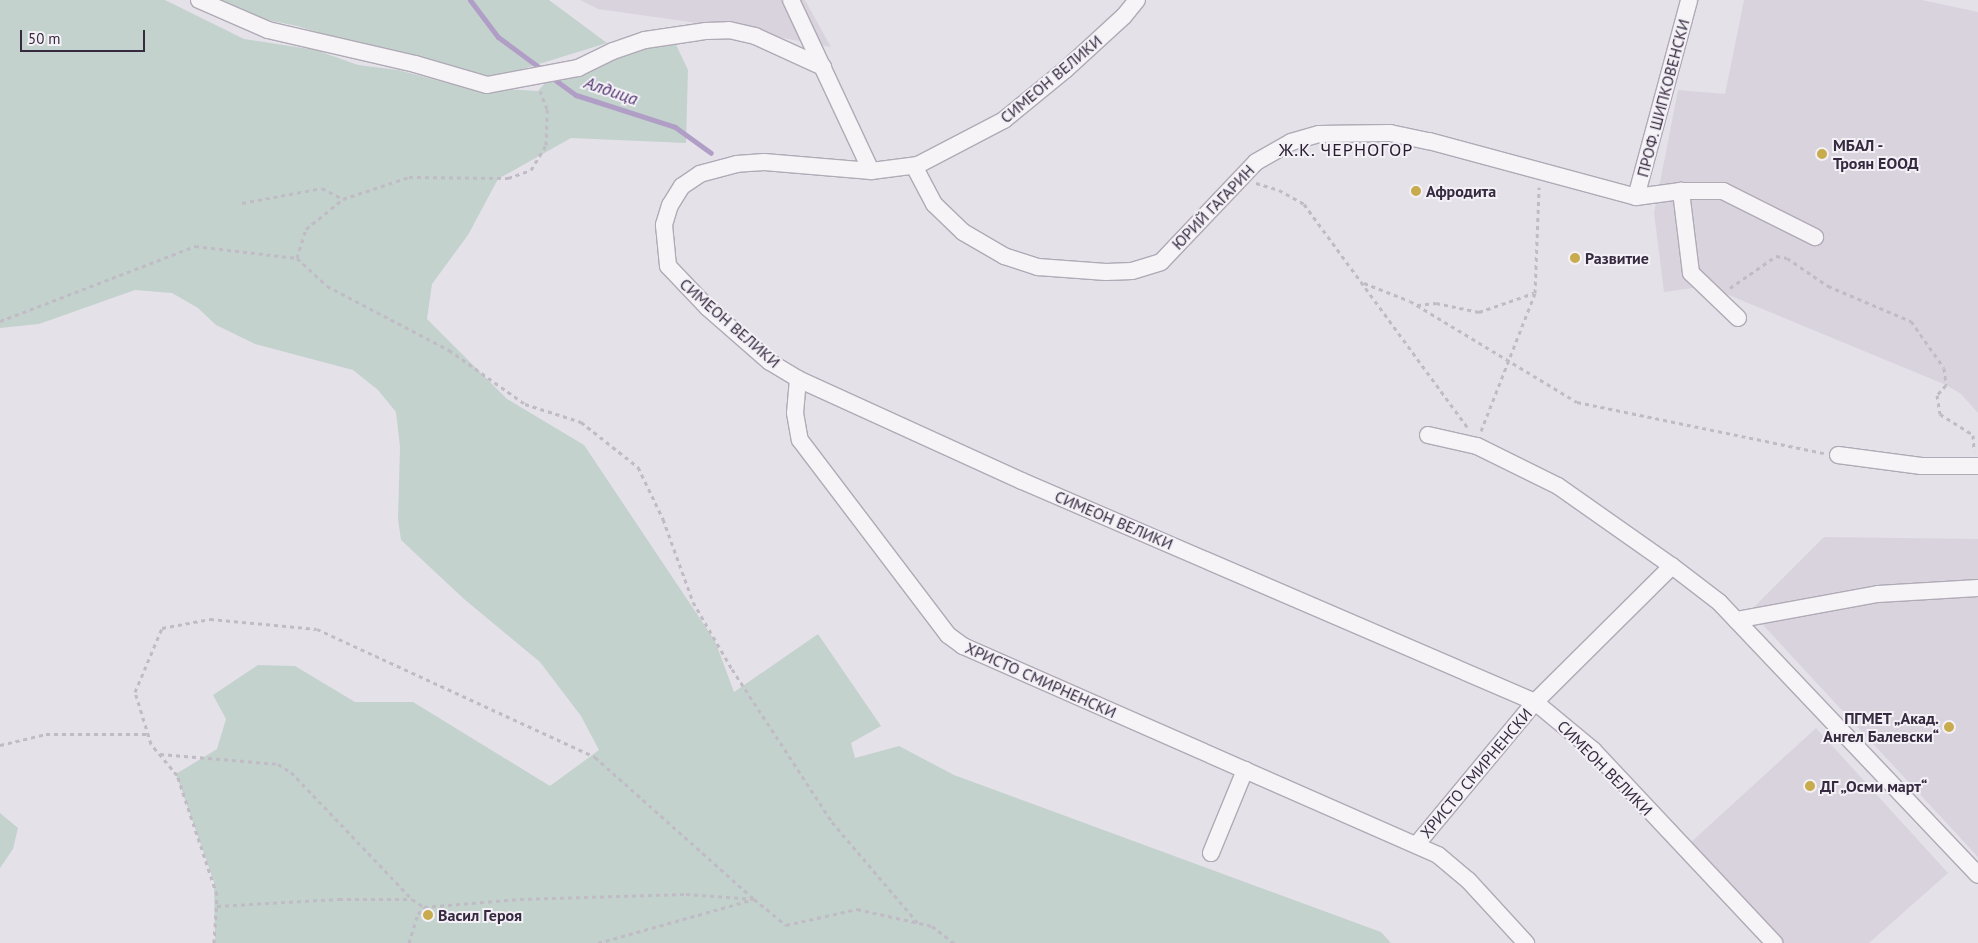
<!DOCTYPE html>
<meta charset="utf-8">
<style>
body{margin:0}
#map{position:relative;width:1978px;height:943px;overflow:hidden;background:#e5e1e9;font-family:"PT Sans",sans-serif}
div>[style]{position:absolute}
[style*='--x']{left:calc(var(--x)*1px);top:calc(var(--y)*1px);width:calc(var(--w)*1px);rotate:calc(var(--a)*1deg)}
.built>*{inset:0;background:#d9d3de}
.green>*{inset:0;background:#c3d2cd}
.stream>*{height:5px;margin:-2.5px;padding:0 2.5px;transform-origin:2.5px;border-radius:2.5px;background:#b09ec7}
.path>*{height:3px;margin-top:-1.5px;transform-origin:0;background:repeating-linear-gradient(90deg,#c0bbc4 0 4px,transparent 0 8px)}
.roads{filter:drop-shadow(1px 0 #b0aab6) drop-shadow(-1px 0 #b0aab6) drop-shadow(0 1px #b0aab6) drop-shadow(0 -1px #b0aab6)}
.minor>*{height:16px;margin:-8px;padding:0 8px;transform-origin:8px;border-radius:8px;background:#f6f4f7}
.dots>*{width:14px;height:14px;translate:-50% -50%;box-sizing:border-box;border:2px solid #f3f0f6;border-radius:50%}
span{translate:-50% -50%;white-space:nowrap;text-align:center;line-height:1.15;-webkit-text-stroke:4px #f3f0f6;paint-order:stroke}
.street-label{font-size:16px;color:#362a40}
.poi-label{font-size:16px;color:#362a40;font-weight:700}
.left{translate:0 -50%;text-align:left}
.right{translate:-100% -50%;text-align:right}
.water-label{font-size:18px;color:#523672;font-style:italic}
.neighbourhood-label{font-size:18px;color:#281c31;letter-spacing:1px}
.scale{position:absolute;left:20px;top:30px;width:125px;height:22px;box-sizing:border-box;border:2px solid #362a40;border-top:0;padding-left:6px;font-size:15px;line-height:18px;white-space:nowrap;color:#362a40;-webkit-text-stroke:4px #f3f0f6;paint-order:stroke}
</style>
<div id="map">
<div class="built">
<div style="clip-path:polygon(580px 0,805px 0,831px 47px,725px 27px,598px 9px)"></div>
<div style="clip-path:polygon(1744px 0,1922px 0,1978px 12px,1978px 413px,1961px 394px,1946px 385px,1707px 286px,1664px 292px,1654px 213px,1678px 90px,1725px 94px)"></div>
<div style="clip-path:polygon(1824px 537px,1978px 539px,1978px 857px,1750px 611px)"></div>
<div style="clip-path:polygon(1816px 728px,1948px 873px,1869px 943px,1784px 943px,1689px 844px)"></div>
</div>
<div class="green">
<div style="clip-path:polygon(0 0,165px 0,244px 39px,316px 50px,358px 65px,398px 70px,463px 87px,521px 90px,538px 91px,547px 81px,670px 32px,688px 70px,686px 143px,571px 138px,498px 179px,468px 235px,432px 284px,427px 319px,507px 399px,584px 445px,715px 641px,734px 692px,818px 634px,881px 726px,851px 743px,855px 758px,899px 746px,954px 775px,1381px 932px,1391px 943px,215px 943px,214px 882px,176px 774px,217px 749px,226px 719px,213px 695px,258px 665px,295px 666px,355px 702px,413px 702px,550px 786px,599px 750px,581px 716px,540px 662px,464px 599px,401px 540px,398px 519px,400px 447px,396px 412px,378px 390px,353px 370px,255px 344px,216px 325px,198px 308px,172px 293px,135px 290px,39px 324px,0 328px)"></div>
<div style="clip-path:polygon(215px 0,549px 0,607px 43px,503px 75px,467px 75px,410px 54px,378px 50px,297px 26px,243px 15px)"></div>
<div style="clip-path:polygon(0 813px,18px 828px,13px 849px,0 868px)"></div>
</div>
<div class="stream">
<div style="--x:470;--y:0;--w:46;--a:52.9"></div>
<div style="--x:498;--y:37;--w:56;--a:36.3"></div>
<div style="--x:551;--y:77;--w:31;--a:36"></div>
<div style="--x:576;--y:95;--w:104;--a:17.9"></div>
<div style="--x:675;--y:127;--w:44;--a:35.8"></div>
</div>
<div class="path">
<div style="--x:1256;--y:183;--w:24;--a:17"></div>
<div style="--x:1279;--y:190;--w:29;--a:29"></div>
<div style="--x:1304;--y:204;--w:278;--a:53.8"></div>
<div style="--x:242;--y:203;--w:81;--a:-10.6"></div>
<div style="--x:322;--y:188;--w:24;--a:28"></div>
<div style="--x:297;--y:258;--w:30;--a:-73"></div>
<div style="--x:306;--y:229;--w:48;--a:-39"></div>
<div style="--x:343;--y:199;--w:70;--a:-18.4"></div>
<div style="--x:409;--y:177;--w:99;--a:0.6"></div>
<div style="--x:508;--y:178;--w:24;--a:-19"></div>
<div style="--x:531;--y:170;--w:29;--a:-59"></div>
<div style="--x:546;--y:145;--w:36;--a:-88"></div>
<div style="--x:547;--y:109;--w:19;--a:-111"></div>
<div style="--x:1364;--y:283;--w:49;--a:21.4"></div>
<div style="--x:1410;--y:301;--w:195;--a:31.2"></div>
<div style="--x:1577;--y:402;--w:252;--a:11.7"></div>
<div style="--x:1730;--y:288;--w:56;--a:-34.8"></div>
<div style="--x:1776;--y:256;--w:11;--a:10"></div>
<div style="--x:1787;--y:258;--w:50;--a:34.3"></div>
<div style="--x:1828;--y:286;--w:90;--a:22.9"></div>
<div style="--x:1911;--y:321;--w:57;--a:54.9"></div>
<div style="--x:1944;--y:368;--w:17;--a:83"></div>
<div style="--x:1946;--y:385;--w:13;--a:132"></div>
<div style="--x:1937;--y:395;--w:19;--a:81"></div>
<div style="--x:1940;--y:414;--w:39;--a:32"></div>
<div style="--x:1973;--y:435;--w:16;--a:86"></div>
<div style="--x:1417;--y:305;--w:19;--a:-6"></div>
<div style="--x:1436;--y:303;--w:44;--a:11.8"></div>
<div style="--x:1479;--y:312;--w:58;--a:-19.1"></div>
<div style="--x:0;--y:321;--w:209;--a:-21"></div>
<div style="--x:195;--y:246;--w:103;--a:6.7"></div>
<div style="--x:297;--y:258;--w:41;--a:43"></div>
<div style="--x:327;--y:286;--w:138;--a:27.7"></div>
<div style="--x:449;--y:350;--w:93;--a:35.4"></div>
<div style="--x:525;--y:404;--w:59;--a:17.8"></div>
<div style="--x:581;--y:422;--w:73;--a:38.3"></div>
<div style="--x:638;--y:467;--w:58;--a:64.3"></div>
<div style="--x:663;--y:519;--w:88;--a:70.1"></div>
<div style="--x:693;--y:602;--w:78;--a:59.8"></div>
<div style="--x:732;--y:669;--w:183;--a:56.8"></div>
<div style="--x:832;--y:822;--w:133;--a:49.6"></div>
<div style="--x:1481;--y:431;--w:148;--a:-68.6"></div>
<div style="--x:1535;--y:293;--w:106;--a:-87.8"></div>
<div style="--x:0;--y:745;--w:47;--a:-13.4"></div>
<div style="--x:46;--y:734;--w:102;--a:0"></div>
<div style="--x:160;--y:754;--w:118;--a:4.8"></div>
<div style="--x:278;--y:764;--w:15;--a:32"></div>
<div style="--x:291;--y:772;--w:175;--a:46.4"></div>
<div style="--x:217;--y:906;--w:122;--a:-3.3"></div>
<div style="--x:339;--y:899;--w:73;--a:0"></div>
<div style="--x:412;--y:899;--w:14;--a:34"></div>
<div style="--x:214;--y:943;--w:48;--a:-86.4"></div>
<div style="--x:217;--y:895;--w:126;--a:-108.4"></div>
<div style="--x:177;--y:775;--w:40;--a:-130"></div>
<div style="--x:151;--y:744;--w:54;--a:-107.1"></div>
<div style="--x:135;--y:692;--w:69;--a:-67.1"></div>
<div style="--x:162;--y:628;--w:49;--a:-10.6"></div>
<div style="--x:210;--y:619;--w:107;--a:5.3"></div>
<div style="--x:317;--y:629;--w:306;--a:24.7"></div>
<div style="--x:595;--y:757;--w:213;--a:41.8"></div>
<div style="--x:409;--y:943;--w:30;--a:-73"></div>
<div style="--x:418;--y:914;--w:9;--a:-49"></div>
<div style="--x:424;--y:907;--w:96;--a:-4.8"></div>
<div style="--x:520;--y:899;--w:166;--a:-1.7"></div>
<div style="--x:686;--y:894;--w:68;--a:4.2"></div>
<div style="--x:754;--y:899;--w:41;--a:39.1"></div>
<div style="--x:786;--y:925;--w:73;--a:-12.7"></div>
<div style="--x:857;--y:909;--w:77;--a:12.8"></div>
<div style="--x:932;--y:926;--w:28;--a:38"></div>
<div style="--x:598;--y:943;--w:159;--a:-15.7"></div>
</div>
<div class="roads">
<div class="minor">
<div style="--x:199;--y:0;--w:75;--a:23.5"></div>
<div style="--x:268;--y:30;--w:151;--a:13"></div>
<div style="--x:415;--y:64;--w:75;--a:16.3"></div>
<div style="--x:487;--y:85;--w:93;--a:-10.6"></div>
<div style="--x:578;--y:68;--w:39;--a:-26"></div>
<div style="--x:613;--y:51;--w:34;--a:-19"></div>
<div style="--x:645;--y:40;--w:62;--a:-8.4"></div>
<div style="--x:706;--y:31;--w:23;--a:-2"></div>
<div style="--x:729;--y:30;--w:27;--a:13"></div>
<div style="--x:755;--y:36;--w:75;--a:24.5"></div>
<div style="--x:791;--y:0;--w:189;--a:64.9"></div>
<div style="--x:1137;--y:0;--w:21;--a:129"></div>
<div style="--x:1124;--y:16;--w:80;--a:137.5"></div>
<div style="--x:1065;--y:70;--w:79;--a:140.7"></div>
<div style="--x:1004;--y:120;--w:97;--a:152.4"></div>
<div style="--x:918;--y:165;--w:47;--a:172.7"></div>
<div style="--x:871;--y:171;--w:107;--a:-175.2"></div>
<div style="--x:764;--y:162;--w:27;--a:176"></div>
<div style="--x:737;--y:164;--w:38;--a:165"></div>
<div style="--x:700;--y:174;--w:22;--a:146"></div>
<div style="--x:682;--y:186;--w:22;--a:122"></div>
<div style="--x:670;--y:205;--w:21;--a:107"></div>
<div style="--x:664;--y:225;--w:41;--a:84.4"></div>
<div style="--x:668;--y:266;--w:58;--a:46.4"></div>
<div style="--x:708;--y:308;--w:82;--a:41.1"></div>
<div style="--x:770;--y:362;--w:33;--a:31"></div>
<div style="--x:798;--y:379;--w:246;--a:24.5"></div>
<div style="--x:1022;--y:481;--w:559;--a:23.31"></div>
<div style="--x:1535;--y:702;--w:75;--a:39.6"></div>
<div style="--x:1593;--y:750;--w:265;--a:46.8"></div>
<div style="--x:914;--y:166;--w:43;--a:62.2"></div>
<div style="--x:934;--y:204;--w:40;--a:44"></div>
<div style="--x:963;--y:232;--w:48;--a:30.3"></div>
<div style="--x:1004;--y:256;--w:36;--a:18"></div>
<div style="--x:1038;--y:267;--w:68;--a:4.2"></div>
<div style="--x:1106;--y:272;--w:26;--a:-2"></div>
<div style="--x:1132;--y:271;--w:30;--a:-17"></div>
<div style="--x:1161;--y:262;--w:138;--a:-46.5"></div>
<div style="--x:1256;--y:162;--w:40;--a:-29.7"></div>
<div style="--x:1291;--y:142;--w:29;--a:-16"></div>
<div style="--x:1319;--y:134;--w:71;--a:-0.8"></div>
<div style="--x:1390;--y:133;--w:40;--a:12"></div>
<div style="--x:1429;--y:141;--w:214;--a:15.1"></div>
<div style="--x:1636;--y:197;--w:45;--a:-7.6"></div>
<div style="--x:1636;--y:197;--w:204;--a:-74.9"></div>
<div style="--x:1738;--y:318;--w:65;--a:-136.2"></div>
<div style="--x:1691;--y:273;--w:83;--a:-97"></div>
<div style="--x:1681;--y:191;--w:42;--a:0"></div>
<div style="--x:1723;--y:191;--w:103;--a:26.6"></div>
<div style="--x:798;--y:379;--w:34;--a:95"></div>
<div style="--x:795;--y:413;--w:27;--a:80"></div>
<div style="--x:800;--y:440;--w:245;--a:52.8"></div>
<div style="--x:948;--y:635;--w:19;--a:36"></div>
<div style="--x:963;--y:646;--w:519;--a:23.75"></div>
<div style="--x:1438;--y:855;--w:39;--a:40"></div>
<div style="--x:1468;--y:880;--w:86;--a:47.4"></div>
<div style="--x:1428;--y:435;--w:50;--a:12.7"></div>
<div style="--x:1477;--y:446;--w:90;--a:26.3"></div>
<div style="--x:1558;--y:486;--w:139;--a:35.1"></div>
<div style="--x:1838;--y:455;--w:84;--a:7.5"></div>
<div style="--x:1921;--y:466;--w:57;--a:0"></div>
<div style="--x:1736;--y:620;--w:144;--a:-10.4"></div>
<div style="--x:1878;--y:594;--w:100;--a:-3.4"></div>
<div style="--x:1417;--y:844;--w:185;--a:-50.3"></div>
<div style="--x:1535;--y:702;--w:193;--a:-44.8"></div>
<div style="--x:1672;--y:566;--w:59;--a:37.5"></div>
<div style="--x:1719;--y:602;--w:376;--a:46.5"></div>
<div style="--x:1211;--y:853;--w:90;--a:-67.7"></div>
</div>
</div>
<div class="dots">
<div style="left:1822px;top:154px;background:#c7ab4d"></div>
<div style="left:1416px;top:191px;background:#c7ab4d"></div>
<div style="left:1575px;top:258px;background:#c7ab4d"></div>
<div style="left:1949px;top:727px;background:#c7ab4d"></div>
<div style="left:1810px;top:786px;background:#c7ab4d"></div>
<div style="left:428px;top:915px;background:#c7ab4d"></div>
</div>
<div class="street-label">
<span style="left:1051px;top:79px;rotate:-40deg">СИМЕОН ВЕЛИКИ</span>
<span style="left:1663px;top:98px;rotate:-75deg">ПРОФ. ШИПКОВЕНСКИ</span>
<span style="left:1213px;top:207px;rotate:-46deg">ЮРИЙ ГАГАРИН</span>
<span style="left:730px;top:323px;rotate:41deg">СИМЕОН ВЕЛИКИ</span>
<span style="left:1114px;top:520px;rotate:23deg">СИМЕОН ВЕЛИКИ</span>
<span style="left:1041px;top:680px;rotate:24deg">ХРИСТО СМИРНЕНСКИ</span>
<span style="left:1605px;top:768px;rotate:45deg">СИМЕОН ВЕЛИКИ</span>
<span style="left:1476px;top:773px;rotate:-50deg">ХРИСТО СМИРНЕНСКИ</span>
</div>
<div class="poi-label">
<span class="left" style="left:1833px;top:154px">МБАЛ -<br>Троян ЕООД</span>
<span class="left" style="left:1426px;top:191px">Афродита</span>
<span class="left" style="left:1585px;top:258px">Развитие</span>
<span class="right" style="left:1939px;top:727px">ПГМЕТ „Акад.<br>Ангел Балевски“</span>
<span class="left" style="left:1820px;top:786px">ДГ „Осми март“</span>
<span class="left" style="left:438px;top:915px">Васил Героя</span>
</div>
<div class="water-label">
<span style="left:611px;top:91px;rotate:19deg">Алдица</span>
</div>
<div class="neighbourhood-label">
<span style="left:1346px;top:150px">Ж.К. ЧЕРНОГОР</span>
</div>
<div class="scale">50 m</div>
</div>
